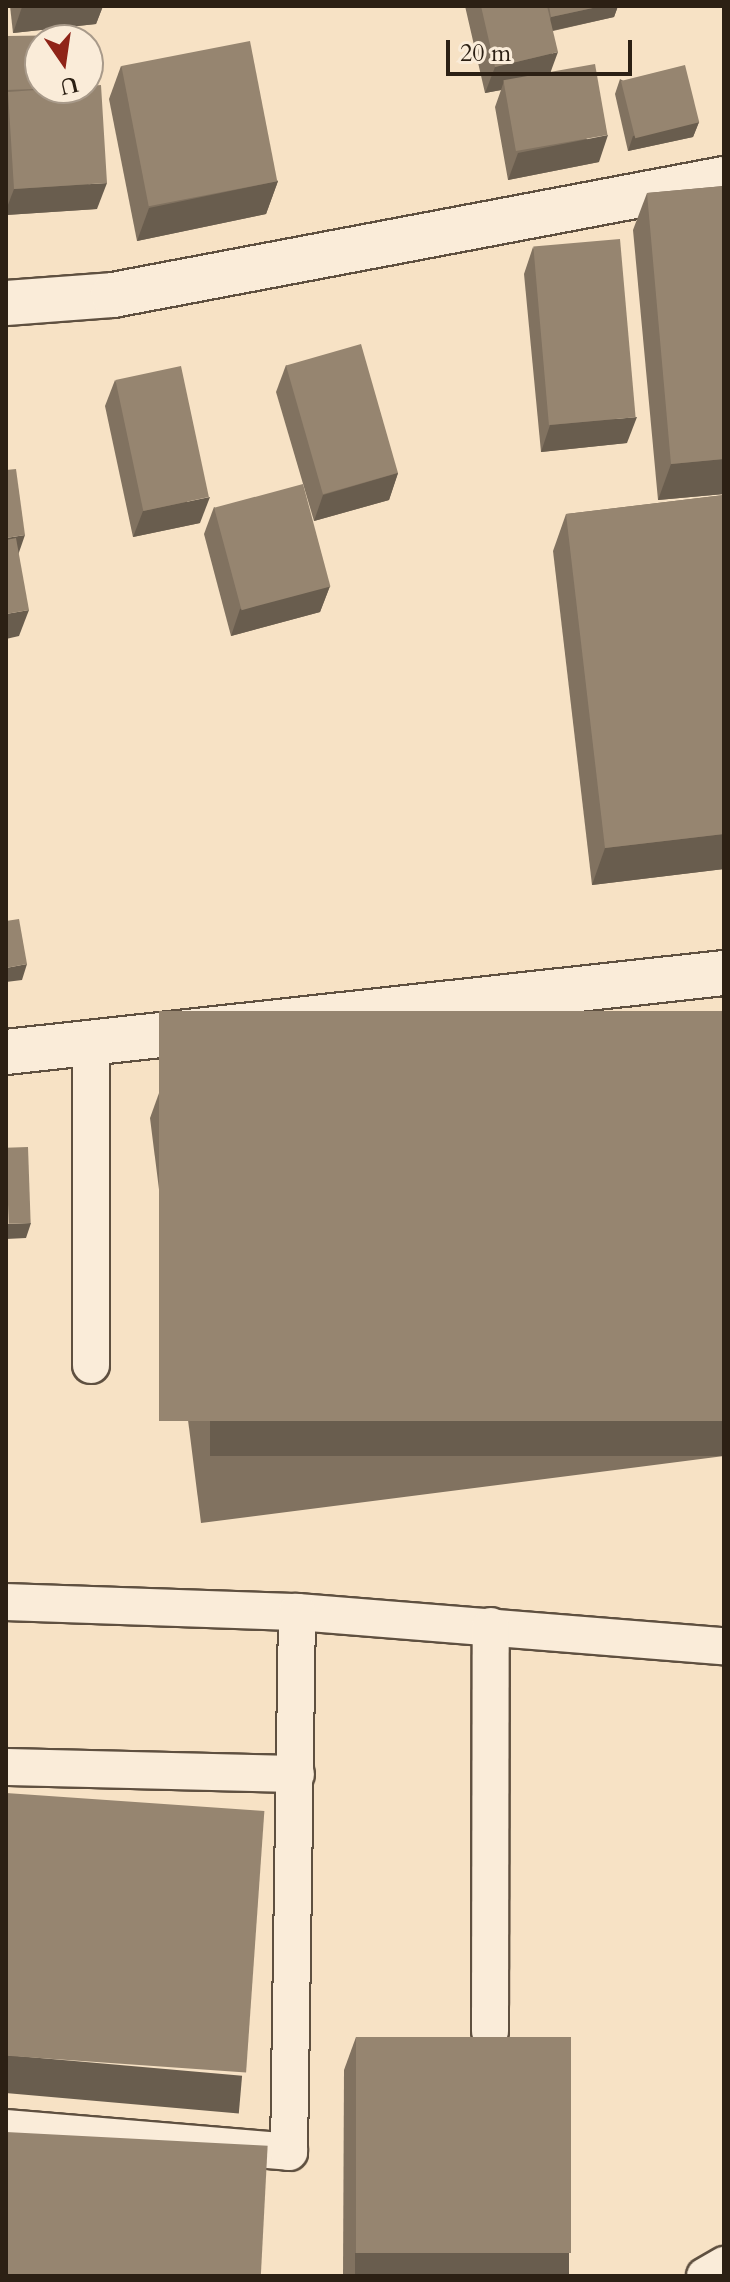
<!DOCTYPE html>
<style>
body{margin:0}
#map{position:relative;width:730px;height:2282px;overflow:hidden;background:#f7e2c5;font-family:Cardo,serif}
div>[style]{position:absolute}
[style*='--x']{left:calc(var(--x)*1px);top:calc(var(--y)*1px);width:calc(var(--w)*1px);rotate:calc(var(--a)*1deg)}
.roads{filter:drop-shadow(2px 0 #5f5040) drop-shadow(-2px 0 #5f5040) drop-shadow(0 2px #5f5040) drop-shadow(0 -2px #5f5040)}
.lane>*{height:36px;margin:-18px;padding:0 18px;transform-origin:18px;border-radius:18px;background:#faecd9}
.street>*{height:44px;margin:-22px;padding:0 22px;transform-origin:22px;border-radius:22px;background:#faecd9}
.wall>*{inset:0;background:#817260}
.shaded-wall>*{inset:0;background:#695d4e;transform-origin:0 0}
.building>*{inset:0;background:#968570;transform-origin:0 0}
span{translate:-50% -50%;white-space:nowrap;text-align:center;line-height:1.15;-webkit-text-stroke:8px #faecd9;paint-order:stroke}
.frame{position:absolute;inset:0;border:8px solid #2c2014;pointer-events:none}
.north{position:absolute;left:24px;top:24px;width:80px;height:80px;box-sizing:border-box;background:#faecd9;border:2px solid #a89a8a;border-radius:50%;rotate:167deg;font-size:22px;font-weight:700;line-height:32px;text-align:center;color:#2c2014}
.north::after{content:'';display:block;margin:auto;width:28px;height:36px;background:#8f2418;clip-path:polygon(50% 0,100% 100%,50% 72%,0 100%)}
.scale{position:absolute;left:446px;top:40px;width:186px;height:36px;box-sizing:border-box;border:4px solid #2c2014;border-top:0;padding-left:10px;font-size:24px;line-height:28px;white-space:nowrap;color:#2c2014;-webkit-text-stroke:6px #faecd9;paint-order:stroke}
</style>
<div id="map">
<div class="roads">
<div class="lane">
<div style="--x:91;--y:1365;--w:323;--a:-90"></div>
<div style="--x:6;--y:1602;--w:291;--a:2"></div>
<div style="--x:297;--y:1612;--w:428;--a:4.6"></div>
<div style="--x:6;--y:1767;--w:290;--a:1.4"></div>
<div style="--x:490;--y:2031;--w:405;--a:-89.9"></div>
<div style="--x:6;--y:2128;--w:284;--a:4.8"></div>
<div style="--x:289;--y:2152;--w:540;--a:-89.15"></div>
<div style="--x:705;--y:2276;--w:22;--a:-30"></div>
</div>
<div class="street">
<div style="--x:6;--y:303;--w:107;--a:-4.3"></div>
<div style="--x:113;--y:295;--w:622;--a:-10.75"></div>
<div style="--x:6;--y:1052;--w:722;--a:-6.28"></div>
</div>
</div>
<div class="wall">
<div style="clip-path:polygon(10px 6px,103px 6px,96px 24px,13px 33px)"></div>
<div style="clip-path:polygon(465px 6px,618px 6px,614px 17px,553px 31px,551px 72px,599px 162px,508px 180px,495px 107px,501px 90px,485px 93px)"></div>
<div style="clip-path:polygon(6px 36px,40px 40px,97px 209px,6px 215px)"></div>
<div style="clip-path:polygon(121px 66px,278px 181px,266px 214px,137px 241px,109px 99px)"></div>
<div style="clip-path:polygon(620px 79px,699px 122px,693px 137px,628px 151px,615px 94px)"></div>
<div style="clip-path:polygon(724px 186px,724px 494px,658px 500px,633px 230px,647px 193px)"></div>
<div style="clip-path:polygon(533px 247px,627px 443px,541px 452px,524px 274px)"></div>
<div style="clip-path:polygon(286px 365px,398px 473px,389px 500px,314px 521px,276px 392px)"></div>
<div style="clip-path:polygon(115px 380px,200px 523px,133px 537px,105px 406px)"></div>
<div style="clip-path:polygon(724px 495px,724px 869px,592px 885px,553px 551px,566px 514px)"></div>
<div style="clip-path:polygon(214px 507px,330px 586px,320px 612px,231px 636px,204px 534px)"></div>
<div style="clip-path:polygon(724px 1011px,724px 1456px,201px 1523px,150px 1118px,163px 1082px)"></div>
<div style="clip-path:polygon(356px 2037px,561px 2276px,343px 2276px,344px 2070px)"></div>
</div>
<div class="shaded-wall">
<div style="clip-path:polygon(29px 6px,103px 6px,96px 24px,13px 33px,22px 7px)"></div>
<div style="clip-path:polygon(602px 6px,618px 6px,614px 17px,546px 32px,551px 17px)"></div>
<div style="clip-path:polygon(558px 52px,548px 79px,504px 81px,501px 90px,485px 93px,495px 67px)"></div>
<div style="clip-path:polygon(699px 122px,693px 137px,628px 151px,633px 136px)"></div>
<div style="clip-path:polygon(608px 135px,599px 162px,508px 180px,518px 153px)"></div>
<div style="clip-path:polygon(278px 181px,266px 214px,137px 241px,149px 208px)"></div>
<div style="clip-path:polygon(107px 183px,97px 209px,6px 215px,6px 210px,14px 189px)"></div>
<div style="clip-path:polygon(637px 417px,627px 443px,541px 452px,550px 425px)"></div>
<div style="clip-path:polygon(724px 459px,724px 494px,658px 500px,671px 464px)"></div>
<div style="clip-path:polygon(398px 473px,389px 500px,314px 521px,323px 495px)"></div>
<div style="clip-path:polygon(210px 497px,200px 523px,133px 537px,143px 511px)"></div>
<div style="clip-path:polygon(25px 535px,16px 561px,6px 563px,6px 538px)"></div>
<div style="clip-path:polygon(330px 586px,320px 612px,231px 636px,240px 609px)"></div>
<div style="clip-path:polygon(29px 610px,19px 636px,6px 639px,6px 614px)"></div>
<div style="clip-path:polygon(724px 834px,724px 869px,592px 885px,605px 848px)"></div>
<div style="clip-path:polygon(27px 964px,22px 980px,6px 982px,6px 968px)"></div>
<div style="clip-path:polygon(31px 1223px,26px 1238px,6px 1239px,6px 1224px)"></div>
<div style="left:724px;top:1421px;width:35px;height:514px;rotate:90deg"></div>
<div style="left:6px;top:2055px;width:237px;height:38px;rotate:5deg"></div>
<div style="left:355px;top:2253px;width:214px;height:24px"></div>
</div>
<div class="building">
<div style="clip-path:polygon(481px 6px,547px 6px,558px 52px,495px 67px)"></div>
<div style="clip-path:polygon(549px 6px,602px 6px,551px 17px)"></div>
<div style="clip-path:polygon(81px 35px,81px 40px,40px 40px,40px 88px,63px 88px,6px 90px,6px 36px)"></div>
<div style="left:250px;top:41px;width:143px;height:131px;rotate:79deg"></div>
<div style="left:595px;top:64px;width:72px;height:93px;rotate:80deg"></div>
<div style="left:685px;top:65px;width:59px;height:66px;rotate:76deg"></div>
<div style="clip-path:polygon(101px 85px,107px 183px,14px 189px,8px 92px,63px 88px,88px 88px,88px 86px)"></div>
<div style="clip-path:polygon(724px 186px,724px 459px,671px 464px,647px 193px)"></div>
<div style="left:620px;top:239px;width:179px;height:87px;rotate:85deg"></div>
<div style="left:361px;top:344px;width:134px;height:78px;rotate:74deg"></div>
<div style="left:181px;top:366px;width:134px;height:67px;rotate:78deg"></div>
<div style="clip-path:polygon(16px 469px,25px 535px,6px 538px,6px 470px)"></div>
<div style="left:303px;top:484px;width:106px;height:92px;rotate:75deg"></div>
<div style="clip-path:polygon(724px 495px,724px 834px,605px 848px,566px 514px)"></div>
<div style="clip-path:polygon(16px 538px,29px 610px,6px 614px,6px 540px)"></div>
<div style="clip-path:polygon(19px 919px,27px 964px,6px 968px,6px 921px)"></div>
<div style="left:724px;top:1011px;width:410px;height:565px;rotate:90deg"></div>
<div style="left:28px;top:1147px;width:76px;height:22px;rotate:88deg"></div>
<div style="left:6px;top:1793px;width:259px;height:262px;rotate:4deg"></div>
<div style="left:356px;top:2037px;width:215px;height:216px"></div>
<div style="left:6px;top:2132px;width:262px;height:144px;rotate:3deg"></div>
</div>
<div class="frame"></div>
<div class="north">U</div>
<div class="scale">20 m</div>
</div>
